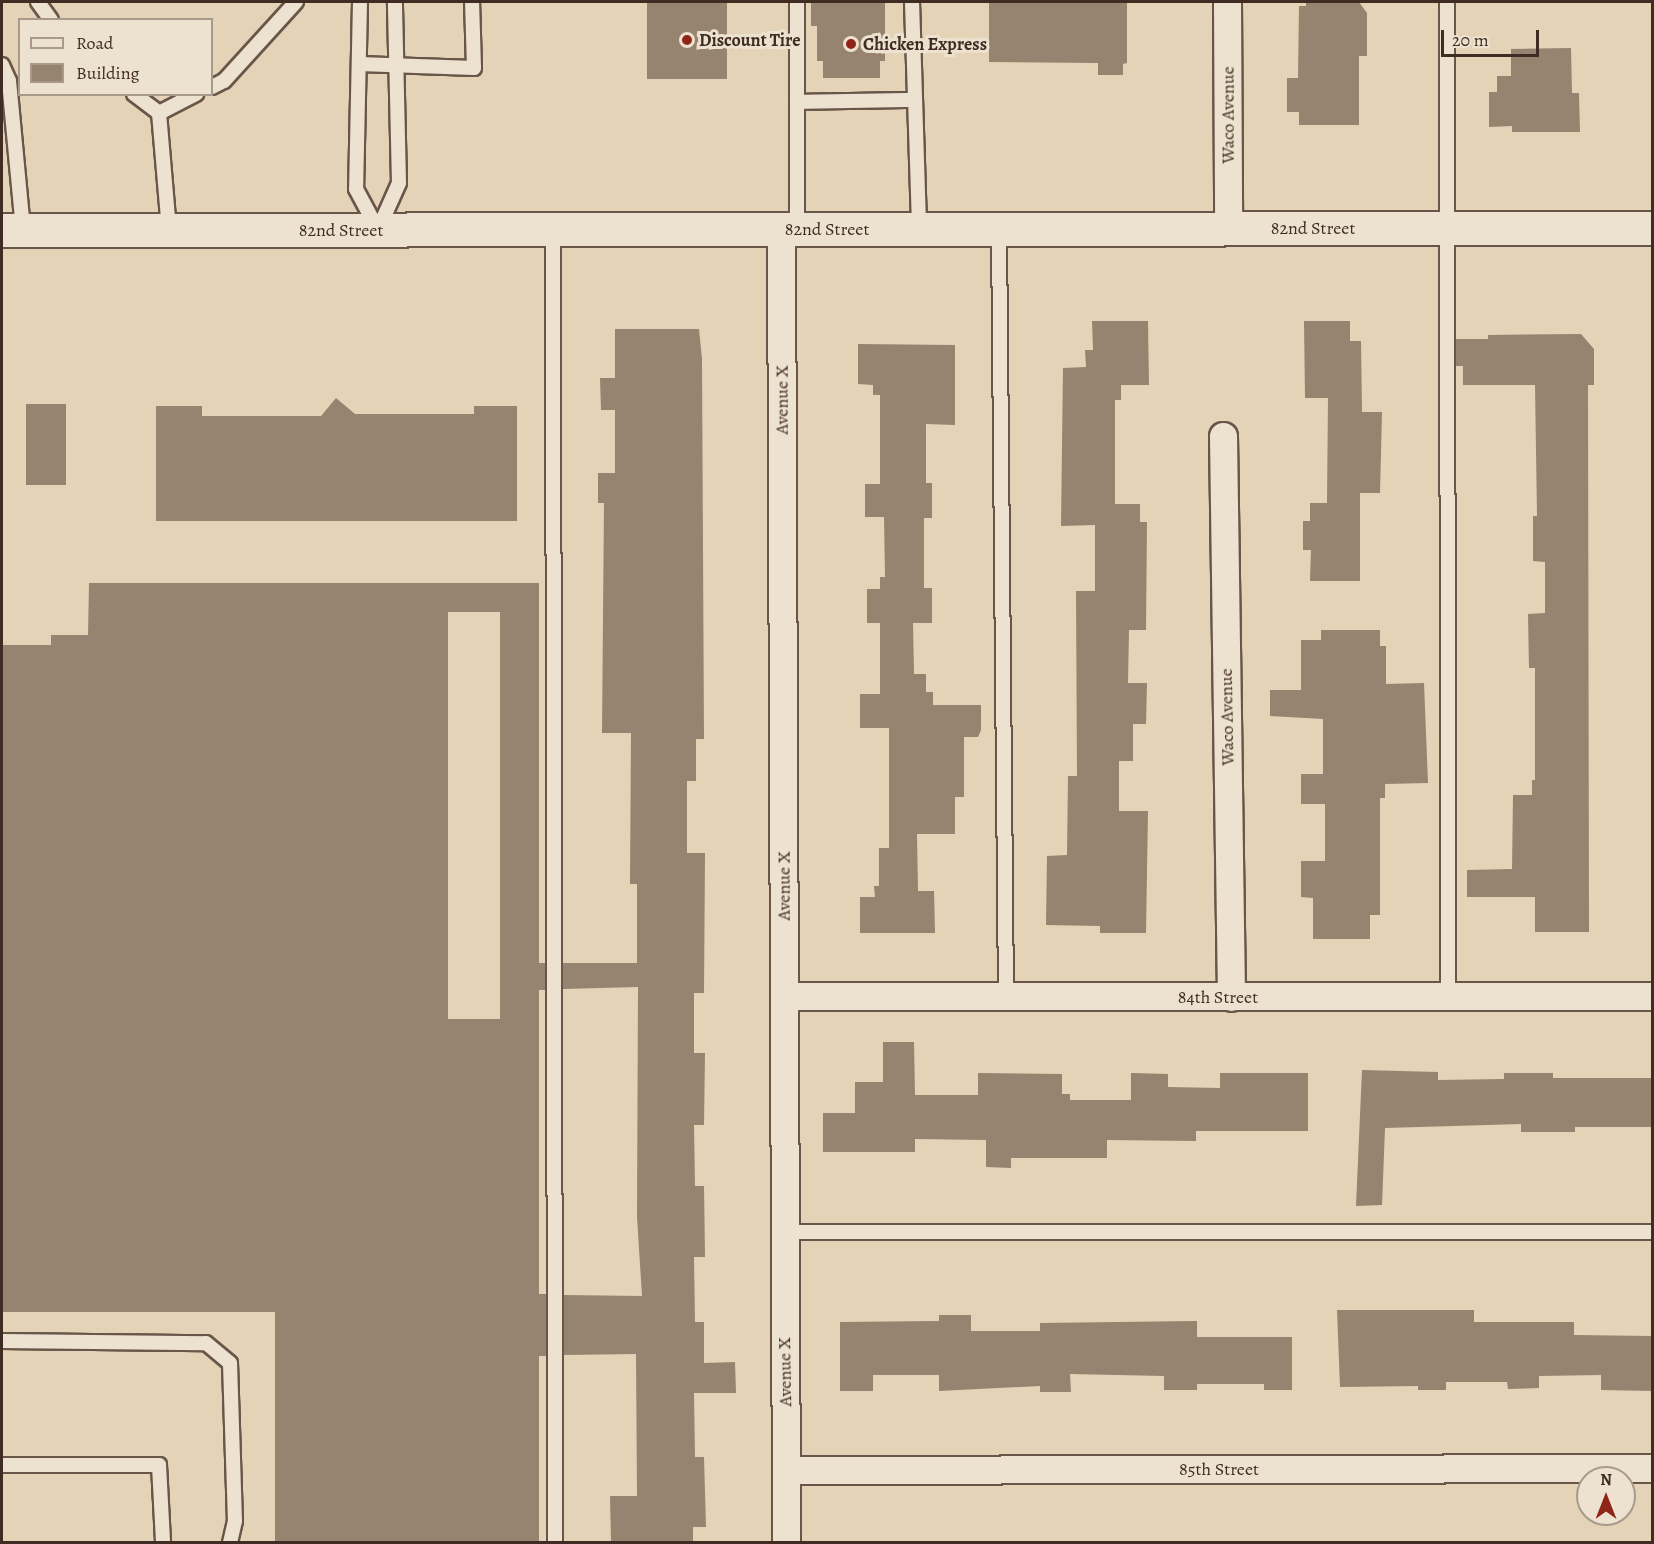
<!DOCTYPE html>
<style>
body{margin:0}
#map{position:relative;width:1654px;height:1544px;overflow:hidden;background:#e4d3b7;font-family:Alegreya,serif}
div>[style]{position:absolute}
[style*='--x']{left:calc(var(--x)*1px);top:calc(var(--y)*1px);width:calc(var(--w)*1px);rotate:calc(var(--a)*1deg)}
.building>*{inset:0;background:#968370;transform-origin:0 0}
.roads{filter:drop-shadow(2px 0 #6a5649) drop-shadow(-2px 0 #6a5649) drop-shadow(0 2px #6a5649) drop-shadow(0 -2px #6a5649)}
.lane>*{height:14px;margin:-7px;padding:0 7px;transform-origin:7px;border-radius:7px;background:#ede2d0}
.street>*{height:27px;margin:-13.5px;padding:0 13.5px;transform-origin:13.5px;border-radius:13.5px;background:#ede2d0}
.secondary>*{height:33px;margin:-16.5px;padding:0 16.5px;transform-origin:16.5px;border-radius:16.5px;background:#ede2d0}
.dots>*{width:16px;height:16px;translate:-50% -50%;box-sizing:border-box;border:3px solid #ede2d0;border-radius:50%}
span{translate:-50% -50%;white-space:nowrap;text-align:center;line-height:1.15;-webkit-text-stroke:6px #ede2d0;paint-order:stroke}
.poi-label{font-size:18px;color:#412c24;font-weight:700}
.left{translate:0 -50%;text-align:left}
.street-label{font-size:18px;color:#412c24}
.frame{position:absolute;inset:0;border:3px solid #412c24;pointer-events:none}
.legend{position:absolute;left:18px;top:18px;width:195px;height:78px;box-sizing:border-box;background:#ede2d0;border:2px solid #a8998b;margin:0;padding:8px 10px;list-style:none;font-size:18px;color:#412c24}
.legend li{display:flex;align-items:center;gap:12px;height:30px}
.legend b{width:30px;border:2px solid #a8998b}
.north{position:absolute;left:1576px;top:1466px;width:60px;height:60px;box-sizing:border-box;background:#ede2d0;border:2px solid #a8998b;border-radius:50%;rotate:0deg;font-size:16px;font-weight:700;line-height:24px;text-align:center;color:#412c24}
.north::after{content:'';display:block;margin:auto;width:21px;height:27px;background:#8f2418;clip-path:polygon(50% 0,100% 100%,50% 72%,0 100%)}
.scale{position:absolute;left:1441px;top:30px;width:98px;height:27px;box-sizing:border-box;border:3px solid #412c24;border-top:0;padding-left:8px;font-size:18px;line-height:21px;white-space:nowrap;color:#412c24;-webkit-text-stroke:4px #ede2d0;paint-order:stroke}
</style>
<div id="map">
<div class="building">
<div style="left:647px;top:2px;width:80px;height:77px"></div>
<div style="clip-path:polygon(811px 2px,885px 2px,885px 61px,880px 61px,880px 78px,823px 78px,823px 61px,817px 61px,817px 26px,811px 26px)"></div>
<div style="clip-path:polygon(989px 2px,1127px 2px,1127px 63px,1123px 64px,1123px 75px,1098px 75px,1098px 63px,989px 62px)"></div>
<div style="clip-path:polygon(1306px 2px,1359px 2px,1367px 13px,1367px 56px,1359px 56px,1359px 125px,1299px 125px,1299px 112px,1287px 112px,1287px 78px,1298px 78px,1299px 6px,1306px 6px)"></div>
<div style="clip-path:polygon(1571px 48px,1572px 93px,1579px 93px,1580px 132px,1512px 132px,1512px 126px,1489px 127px,1489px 92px,1497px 92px,1497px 76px,1511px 76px,1511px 49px)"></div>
<div style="clip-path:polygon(1092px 321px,1148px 321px,1149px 385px,1121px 385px,1121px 400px,1115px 400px,1115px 504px,1140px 504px,1140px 522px,1147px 522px,1146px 630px,1129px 630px,1128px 683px,1147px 683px,1146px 724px,1133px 724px,1133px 761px,1119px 761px,1119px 811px,1148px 811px,1146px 933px,1100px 933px,1100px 926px,1046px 925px,1047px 856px,1067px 855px,1068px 776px,1077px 776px,1076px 591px,1095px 591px,1095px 525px,1061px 526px,1063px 368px,1086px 367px,1085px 350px,1093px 350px)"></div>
<div style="clip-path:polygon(1304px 321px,1350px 321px,1350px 341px,1361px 341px,1362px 412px,1382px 412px,1380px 493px,1360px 493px,1360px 581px,1310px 581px,1311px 550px,1303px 550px,1303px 521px,1310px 521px,1310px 503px,1327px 503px,1328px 398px,1305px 398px)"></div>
<div style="clip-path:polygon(615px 329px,699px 329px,702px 359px,704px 739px,696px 739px,696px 781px,687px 781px,687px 853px,705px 853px,704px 993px,694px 993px,694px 1053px,705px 1053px,704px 1125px,694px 1125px,695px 1186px,704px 1186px,705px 1257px,694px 1257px,695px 1322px,704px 1322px,704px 1363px,735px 1362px,736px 1393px,694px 1393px,695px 1457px,704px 1457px,706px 1527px,693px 1527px,693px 1542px,611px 1542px,610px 1496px,637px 1496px,636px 1354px,564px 1355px,564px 1295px,642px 1296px,637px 1217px,638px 987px,563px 989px,563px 963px,637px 963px,637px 884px,630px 884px,631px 733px,602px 733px,604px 503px,598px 503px,598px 473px,615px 473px,615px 410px,601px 410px,600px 378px,615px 378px)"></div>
<div style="clip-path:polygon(1581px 334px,1594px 349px,1594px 385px,1588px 385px,1589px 932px,1535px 932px,1535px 897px,1467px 897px,1467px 870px,1512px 869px,1513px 795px,1532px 795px,1532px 780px,1535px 780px,1535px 668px,1529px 668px,1528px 614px,1545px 613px,1545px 562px,1533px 561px,1533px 516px,1537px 516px,1535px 385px,1463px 385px,1463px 366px,1456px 366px,1456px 339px,1488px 339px,1488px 335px)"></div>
<div style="clip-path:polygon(858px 344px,955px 345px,955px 425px,926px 424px,926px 483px,932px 483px,932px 518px,924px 518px,924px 588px,932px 588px,932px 623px,913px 623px,914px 674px,926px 674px,926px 692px,933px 692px,933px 705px,981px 705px,981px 730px,978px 737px,964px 737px,964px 797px,955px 797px,955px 834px,917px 834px,918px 891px,934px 891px,935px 933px,860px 933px,860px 897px,875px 897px,874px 886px,879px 886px,879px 848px,889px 848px,889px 728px,860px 728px,860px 694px,880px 694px,880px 623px,867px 623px,867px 589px,880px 589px,880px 577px,885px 577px,884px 517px,865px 517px,865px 484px,880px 484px,880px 395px,873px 395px,873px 385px,858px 384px)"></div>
<div style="clip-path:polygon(336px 398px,355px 414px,474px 414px,474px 406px,517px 406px,517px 521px,156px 521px,156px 406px,202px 406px,202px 416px,321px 416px)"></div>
<div style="left:26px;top:404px;width:40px;height:81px"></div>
<div style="clip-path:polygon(evenodd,89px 583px,539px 583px,539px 963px,545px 963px,545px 990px,539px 990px,539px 1294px,546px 1294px,546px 1356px,539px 1356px,539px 1542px,275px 1542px,275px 1312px,2px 1312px,2px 645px,51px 645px,51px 635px,88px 635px,89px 583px,448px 612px,500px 612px,500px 1019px,448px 1019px,448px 612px)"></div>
<div style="clip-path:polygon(1321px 630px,1380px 630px,1380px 646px,1386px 646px,1386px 684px,1424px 683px,1428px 783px,1385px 784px,1385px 798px,1380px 798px,1380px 915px,1370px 915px,1370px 939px,1313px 939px,1313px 898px,1301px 897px,1301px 861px,1325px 861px,1325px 804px,1301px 804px,1301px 774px,1323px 774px,1323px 719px,1270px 716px,1270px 690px,1301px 690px,1301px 640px,1321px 640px)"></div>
<div style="clip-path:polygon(883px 1042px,914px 1042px,915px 1095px,978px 1095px,978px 1073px,1062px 1074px,1062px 1094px,1070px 1094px,1070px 1100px,1131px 1100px,1131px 1073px,1168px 1074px,1168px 1087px,1220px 1088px,1220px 1073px,1308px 1073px,1308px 1131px,1196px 1131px,1196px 1141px,1107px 1140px,1107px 1158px,1011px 1158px,1011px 1168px,986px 1167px,986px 1140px,915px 1139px,915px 1152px,823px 1152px,823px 1113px,855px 1113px,855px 1082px,883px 1082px)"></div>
<div style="clip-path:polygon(1362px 1070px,1438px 1072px,1438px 1080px,1504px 1079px,1504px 1073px,1553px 1073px,1553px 1078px,1653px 1078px,1653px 1127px,1575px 1127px,1575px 1132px,1521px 1132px,1521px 1124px,1385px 1128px,1382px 1205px,1356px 1206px)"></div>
<div style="clip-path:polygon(1337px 1310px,1474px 1310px,1474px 1322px,1574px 1322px,1574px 1335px,1653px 1336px,1653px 1391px,1601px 1390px,1601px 1375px,1539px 1376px,1539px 1388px,1508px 1389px,1507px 1382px,1446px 1382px,1446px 1390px,1418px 1390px,1418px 1386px,1340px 1387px)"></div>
<div style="clip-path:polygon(939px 1315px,971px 1315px,971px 1331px,1040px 1331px,1040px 1323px,1197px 1321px,1197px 1337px,1292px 1337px,1292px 1390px,1264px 1390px,1264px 1384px,1197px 1384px,1197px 1390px,1164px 1390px,1164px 1376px,1070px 1374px,1071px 1392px,1040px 1392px,1040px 1386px,939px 1391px,939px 1375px,873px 1375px,873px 1391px,840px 1391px,840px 1322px,939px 1321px)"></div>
</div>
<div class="roads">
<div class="lane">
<div style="--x:38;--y:2;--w:22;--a:54"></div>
<div style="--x:360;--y:2;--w:187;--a:91.2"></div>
<div style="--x:356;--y:189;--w:47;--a:61.8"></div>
<div style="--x:378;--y:230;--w:51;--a:-65.9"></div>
<div style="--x:399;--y:183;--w:181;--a:-91.3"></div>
<div style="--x:797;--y:2;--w:227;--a:90"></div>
<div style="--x:912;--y:2;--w:227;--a:88.2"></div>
<div style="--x:1447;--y:2;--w:995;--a:89.94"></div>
<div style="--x:359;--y:64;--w:115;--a:2"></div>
<div style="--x:474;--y:68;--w:66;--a:-91.7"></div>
<div style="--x:2;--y:65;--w:17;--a:66"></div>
<div style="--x:9;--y:81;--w:150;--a:84.6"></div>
<div style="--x:212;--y:87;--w:13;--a:-27"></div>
<div style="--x:224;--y:81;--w:107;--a:-47.7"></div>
<div style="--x:134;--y:94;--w:31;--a:37"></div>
<div style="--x:159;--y:113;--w:117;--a:85.1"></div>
<div style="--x:798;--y:102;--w:116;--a:-1"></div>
<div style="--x:159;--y:113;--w:42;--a:-27.2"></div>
<div style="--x:553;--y:229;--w:1313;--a:89.91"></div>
<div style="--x:999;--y:229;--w:768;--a:89.48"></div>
<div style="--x:784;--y:1232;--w:868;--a:0"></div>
<div style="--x:2;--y:1341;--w:204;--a:0.6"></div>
<div style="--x:206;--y:1343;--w:31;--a:40"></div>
<div style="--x:230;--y:1363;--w:158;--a:88.2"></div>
<div style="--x:235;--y:1521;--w:22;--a:103"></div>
<div style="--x:2;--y:1465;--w:157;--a:0"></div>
<div style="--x:159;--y:1465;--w:77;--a:87"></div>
</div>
<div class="street">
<div style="--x:1227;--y:2;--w:227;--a:89.7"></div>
<div style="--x:781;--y:229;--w:1313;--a:89.78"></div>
<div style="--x:1223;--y:436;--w:561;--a:89.18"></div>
<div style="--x:784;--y:996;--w:868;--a:0"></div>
<div style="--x:786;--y:1470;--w:866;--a:-0.13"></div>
</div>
<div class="secondary">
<div style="--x:2;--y:230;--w:1650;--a:-0.07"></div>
</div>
</div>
<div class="dots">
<div style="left:687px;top:40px;background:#8f2418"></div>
<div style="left:851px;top:44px;background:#8f2418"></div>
</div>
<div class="poi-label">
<span class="left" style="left:699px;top:40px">Discount Tire</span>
<span class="left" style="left:863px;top:44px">Chicken Express</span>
</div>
<div class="street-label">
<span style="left:1228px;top:115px;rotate:-90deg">Waco Avenue</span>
<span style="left:1313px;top:228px">82nd Street</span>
<span style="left:827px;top:229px">82nd Street</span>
<span style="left:341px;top:230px">82nd Street</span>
<span style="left:782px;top:400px;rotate:-90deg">Avenue X</span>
<span style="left:1227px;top:717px;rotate:-91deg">Waco Avenue</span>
<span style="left:784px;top:886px;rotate:-90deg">Avenue X</span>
<span style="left:1218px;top:997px">84th Street</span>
<span style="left:785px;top:1372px;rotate:-91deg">Avenue X</span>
<span style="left:1219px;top:1469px">85th Street</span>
</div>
<div class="frame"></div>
<ul class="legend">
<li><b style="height:8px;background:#ede2d0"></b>Road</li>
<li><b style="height:16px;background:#968370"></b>Building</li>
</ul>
<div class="north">N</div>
<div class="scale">20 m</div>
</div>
